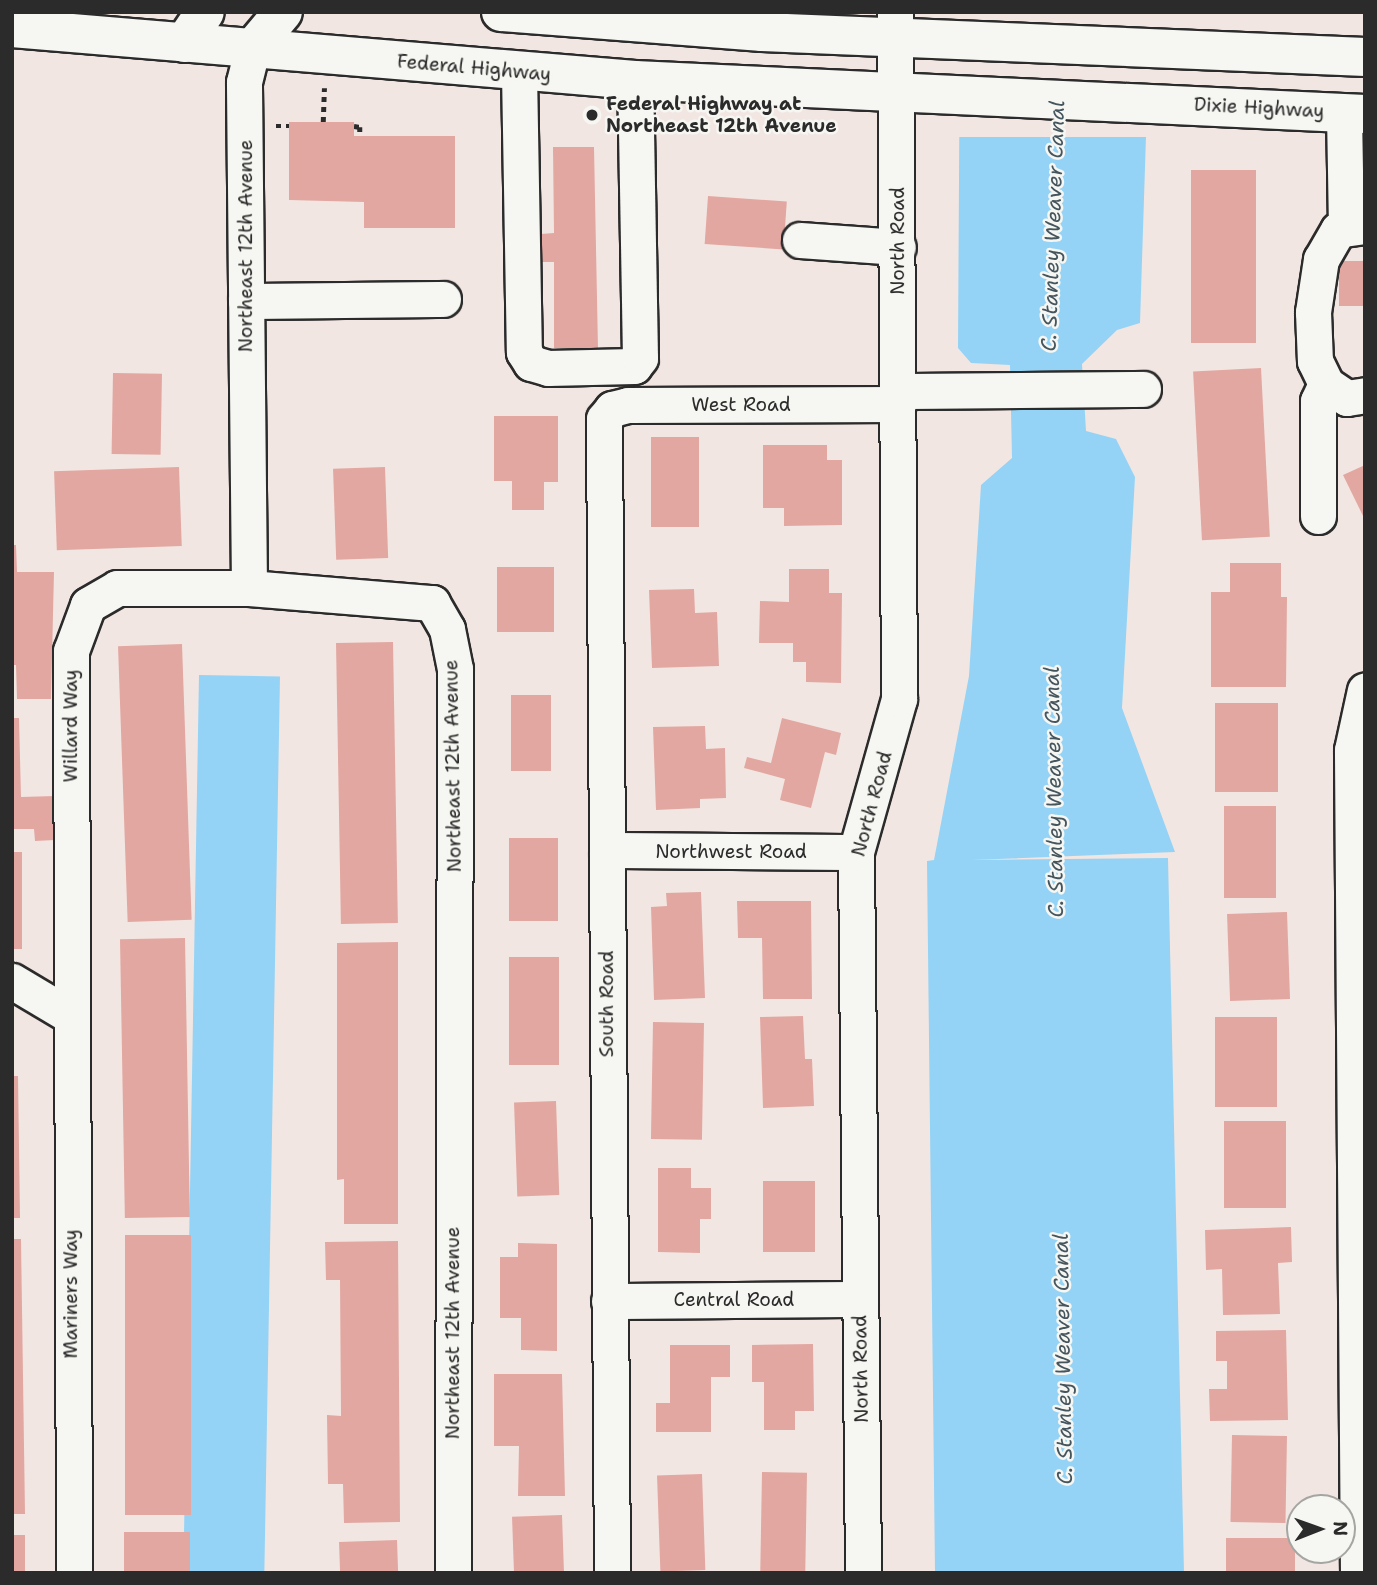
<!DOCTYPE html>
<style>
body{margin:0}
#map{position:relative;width:1377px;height:1585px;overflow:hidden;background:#f2e6e2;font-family:"Shantell Sans",sans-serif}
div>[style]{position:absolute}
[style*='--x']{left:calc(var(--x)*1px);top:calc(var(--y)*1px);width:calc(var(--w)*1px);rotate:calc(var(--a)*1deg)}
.water>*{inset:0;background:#94d3f5;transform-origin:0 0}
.pier>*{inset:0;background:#f2e6e2;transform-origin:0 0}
.building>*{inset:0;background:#e2a7a1;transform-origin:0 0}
.path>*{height:4.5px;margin-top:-2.25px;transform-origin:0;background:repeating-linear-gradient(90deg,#2b2b2b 0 5px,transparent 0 10px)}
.roads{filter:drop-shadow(2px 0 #2b2b2b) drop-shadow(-2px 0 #2b2b2b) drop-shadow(0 2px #2b2b2b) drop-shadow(0 -2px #2b2b2b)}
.minor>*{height:35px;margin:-17.5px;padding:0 17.5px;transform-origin:17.5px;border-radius:17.5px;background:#f6f6f2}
.major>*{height:38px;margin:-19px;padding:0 19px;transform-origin:19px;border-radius:19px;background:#f6f6f2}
.dots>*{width:19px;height:19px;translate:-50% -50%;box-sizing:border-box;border:4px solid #f6f6f2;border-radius:50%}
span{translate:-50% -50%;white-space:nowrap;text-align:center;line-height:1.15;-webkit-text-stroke:5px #f6f6f2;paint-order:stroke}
.street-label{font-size:19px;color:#2b2b2b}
.poi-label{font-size:19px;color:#2b2b2b;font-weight:700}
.left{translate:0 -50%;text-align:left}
.water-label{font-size:21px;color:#45555e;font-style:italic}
.frame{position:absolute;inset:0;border:14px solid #2b2b2b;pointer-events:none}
.north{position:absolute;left:1286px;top:1494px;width:70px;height:70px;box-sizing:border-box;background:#f6f6f2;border:2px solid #a5a5a2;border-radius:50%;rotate:89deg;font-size:19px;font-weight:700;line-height:28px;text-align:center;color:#2b2b2b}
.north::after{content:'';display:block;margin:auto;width:24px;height:32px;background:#2b2b2b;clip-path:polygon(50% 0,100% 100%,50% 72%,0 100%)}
</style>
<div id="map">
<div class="water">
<div style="clip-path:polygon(960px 12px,1150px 12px,1140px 323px,1117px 330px,1082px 364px,1086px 431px,1116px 439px,1135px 477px,1122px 708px,1175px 852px,971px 860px,1168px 858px,1184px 1573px,935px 1573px,927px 861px,934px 860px,969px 676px,981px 485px,1012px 458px,1010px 365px,971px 363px,958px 348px)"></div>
<div style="left:199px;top:675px;width:81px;height:898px;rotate:1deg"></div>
</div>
<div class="pier">
<div style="left:956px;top:12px;width:197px;height:125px"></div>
</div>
<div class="building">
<div style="clip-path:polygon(289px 122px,354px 122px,354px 136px,455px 136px,455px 228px,364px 228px,364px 202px,289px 200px)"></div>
<div style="clip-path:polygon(553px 147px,594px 147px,598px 348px,554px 348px,554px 262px,542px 262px,541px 234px,554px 233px)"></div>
<div style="left:1191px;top:170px;width:65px;height:173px"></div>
<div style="left:708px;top:196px;width:79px;height:48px;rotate:4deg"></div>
<div style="left:1365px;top:261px;width:45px;height:26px;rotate:90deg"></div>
<div style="left:1261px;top:368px;width:169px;height:68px;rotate:87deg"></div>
<div style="left:113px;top:373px;width:49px;height:81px;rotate:1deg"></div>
<div style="clip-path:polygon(494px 416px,558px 416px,558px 482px,544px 482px,544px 510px,512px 510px,512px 481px,494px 481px)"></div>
<div style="left:651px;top:437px;width:48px;height:90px"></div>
<div style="clip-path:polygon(763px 445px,827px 445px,827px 460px,842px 460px,842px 525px,784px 526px,784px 508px,763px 508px)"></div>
<div style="clip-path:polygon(1365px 465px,1365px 520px,1343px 475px)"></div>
<div style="left:179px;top:467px;width:79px;height:125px;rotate:88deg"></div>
<div style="left:385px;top:467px;width:91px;height:52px;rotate:88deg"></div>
<div style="clip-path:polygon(12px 545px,16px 545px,17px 572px,54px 572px,51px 699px,17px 699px,16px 665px,12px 665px)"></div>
<div style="clip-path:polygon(1230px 563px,1281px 563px,1281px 597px,1287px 597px,1286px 687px,1211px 687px,1211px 592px,1230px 592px)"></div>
<div style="left:554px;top:567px;width:65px;height:57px;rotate:90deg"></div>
<div style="clip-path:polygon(789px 569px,829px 569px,829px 593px,842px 593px,841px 683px,806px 682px,806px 662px,793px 662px,793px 643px,759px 643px,760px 601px,789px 602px)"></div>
<div style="clip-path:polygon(694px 589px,695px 613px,717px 612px,719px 666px,652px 668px,649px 590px)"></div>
<div style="left:393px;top:642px;width:281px;height:57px;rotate:89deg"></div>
<div style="left:182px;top:644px;width:276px;height:64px;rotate:88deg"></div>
<div style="left:511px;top:695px;width:40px;height:76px"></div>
<div style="left:1215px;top:703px;width:63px;height:89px"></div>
<div style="clip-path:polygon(12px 718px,19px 718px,21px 797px,55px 796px,55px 840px,35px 841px,34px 829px,12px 829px)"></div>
<div style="clip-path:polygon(782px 718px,841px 733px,836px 755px,825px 752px,811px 808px,780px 800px,785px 779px,744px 768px,747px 757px,771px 763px)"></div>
<div style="clip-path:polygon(705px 726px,706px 749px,725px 748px,726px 798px,700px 799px,700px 808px,656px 810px,653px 727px)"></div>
<div style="left:1224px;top:806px;width:52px;height:92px"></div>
<div style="left:509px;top:838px;width:49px;height:83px"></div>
<div style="left:12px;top:852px;width:10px;height:97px"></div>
<div style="clip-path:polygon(701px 892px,705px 998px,654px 1000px,651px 907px,667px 906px,666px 893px)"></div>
<div style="clip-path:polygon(737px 901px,811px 901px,812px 999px,763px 999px,762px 938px,738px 938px)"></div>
<div style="left:1287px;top:912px;width:87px;height:60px;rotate:88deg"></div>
<div style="left:185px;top:938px;width:279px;height:65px;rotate:89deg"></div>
<div style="clip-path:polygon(398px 942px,398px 1224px,344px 1224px,344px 1179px,337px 1180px,337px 943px)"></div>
<div style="left:509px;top:957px;width:50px;height:108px"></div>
<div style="clip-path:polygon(803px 1016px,805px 1059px,812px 1059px,814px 1106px,763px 1108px,760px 1017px)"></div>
<div style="left:1215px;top:1017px;width:62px;height:90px"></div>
<div style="left:653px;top:1022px;width:51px;height:117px;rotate:1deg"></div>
<div style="clip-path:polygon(12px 1076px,18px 1076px,20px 1218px,12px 1218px)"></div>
<div style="left:556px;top:1101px;width:94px;height:42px;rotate:88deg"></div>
<div style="left:1224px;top:1121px;width:62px;height:87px"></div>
<div style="clip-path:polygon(658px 1168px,691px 1168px,691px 1188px,711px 1188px,711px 1219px,700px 1219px,700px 1253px,658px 1252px)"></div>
<div style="left:763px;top:1181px;width:52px;height:71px"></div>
<div style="clip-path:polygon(1291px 1227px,1292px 1262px,1278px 1263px,1280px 1314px,1223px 1315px,1222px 1269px,1206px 1270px,1205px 1230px)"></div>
<div style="left:125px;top:1235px;width:66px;height:280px"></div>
<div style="clip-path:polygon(12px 1239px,21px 1239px,25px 1514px,12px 1514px)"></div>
<div style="clip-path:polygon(398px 1241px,400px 1522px,344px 1523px,343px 1484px,328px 1484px,327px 1415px,341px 1416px,340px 1280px,326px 1280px,325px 1242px)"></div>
<div style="clip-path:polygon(518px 1243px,557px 1244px,557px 1351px,521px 1350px,521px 1318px,500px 1318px,500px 1257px,518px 1257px)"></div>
<div style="clip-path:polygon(1286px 1330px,1288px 1420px,1210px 1421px,1209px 1389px,1227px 1389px,1227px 1361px,1216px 1361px,1216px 1331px)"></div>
<div style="clip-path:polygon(813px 1344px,814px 1411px,795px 1411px,795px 1430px,764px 1430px,764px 1382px,752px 1382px,752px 1345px)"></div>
<div style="clip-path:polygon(670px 1345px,730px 1345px,730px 1377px,711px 1377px,711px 1432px,656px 1432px,656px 1403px,670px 1403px)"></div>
<div style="clip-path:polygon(494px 1374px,562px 1374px,565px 1496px,518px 1496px,519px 1446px,494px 1446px)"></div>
<div style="left:1232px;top:1435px;width:55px;height:87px;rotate:1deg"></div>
<div style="left:762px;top:1472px;width:45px;height:101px;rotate:1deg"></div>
<div style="left:702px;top:1474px;width:96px;height:45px;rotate:88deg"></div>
<div style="left:562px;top:1515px;width:58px;height:50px;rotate:88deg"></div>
<div style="left:124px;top:1532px;width:66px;height:41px"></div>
<div style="left:12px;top:1535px;width:13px;height:38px"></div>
<div style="left:1226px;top:1538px;width:69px;height:35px"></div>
<div style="left:397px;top:1540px;width:33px;height:58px;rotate:88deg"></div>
</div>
<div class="path">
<div style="--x:323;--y:122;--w:34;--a:-88"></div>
<div style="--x:276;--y:126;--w:13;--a:0"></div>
<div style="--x:354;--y:126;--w:6;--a:9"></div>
<div style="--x:360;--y:127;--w:9;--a:90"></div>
</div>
<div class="roads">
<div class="minor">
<div style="--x:519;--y:72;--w:280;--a:89"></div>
<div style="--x:524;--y:352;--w:13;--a:58"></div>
<div style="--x:531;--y:363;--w:18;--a:16"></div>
<div style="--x:548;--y:368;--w:86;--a:-1.3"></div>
<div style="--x:634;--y:366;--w:10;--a:-53"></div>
<div style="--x:640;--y:358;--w:278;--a:-91"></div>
<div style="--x:1344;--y:113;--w:113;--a:89"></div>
<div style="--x:1365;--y:226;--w:27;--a:172"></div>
<div style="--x:1338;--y:230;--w:34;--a:120"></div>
<div style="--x:1321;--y:259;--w:54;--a:98.6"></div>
<div style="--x:1313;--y:312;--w:49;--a:87.7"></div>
<div style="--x:1315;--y:361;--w:25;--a:64"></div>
<div style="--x:1326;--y:384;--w:25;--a:34"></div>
<div style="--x:1347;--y:398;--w:18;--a:-9"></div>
<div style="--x:800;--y:240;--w:98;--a:4.1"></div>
<div style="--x:246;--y:301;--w:197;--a:-0.6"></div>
<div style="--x:898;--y:391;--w:245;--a:-0.5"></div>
<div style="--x:1318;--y:516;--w:115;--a:-90"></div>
<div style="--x:1318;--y:401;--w:19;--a:-65"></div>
<div style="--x:249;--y:588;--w:506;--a:-90.57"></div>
<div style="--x:244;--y:82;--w:34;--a:-76"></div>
<div style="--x:607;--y:850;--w:249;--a:0.5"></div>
<div style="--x:12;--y:981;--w:66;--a:30.8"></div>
<div style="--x:609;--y:1301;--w:251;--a:-0.5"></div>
<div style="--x:74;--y:1573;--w:922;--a:-90.19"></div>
<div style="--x:71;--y:651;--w:49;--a:-69.7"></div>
<div style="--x:88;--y:605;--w:34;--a:-30"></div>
<div style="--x:117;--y:588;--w:132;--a:0"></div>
<div style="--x:249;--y:588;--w:184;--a:4.7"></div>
<div style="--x:432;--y:603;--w:30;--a:60"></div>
<div style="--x:447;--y:629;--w:41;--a:78.7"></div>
<div style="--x:455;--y:669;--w:904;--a:90.13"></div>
<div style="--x:612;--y:1573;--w:1154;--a:-90.4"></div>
<div style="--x:604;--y:419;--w:13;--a:-51"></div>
<div style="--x:612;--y:409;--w:16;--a:-14"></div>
<div style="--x:628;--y:405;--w:270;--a:-0.2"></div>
<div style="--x:863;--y:1573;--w:721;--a:-90.56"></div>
<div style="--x:856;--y:852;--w:159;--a:-74.3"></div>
<div style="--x:899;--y:699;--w:687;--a:-90.33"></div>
<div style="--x:1358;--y:1573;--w:823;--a:-90.42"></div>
<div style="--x:1352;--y:750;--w:61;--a:-77.8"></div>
</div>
<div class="major">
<div style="--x:501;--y:12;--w:262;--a:4.4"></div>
<div style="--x:762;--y:32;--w:604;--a:2.37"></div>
<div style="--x:12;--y:28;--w:625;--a:4.77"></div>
<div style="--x:635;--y:80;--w:731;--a:2.67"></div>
<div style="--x:184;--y:43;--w:37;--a:-56"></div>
<div style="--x:252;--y:49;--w:48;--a:-50"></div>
</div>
</div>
<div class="dots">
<div style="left:592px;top:115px;background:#2b2b2b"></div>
</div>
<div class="street-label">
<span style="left:474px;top:68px;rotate:5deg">Federal Highway</span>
<span style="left:1259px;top:108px;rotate:3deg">Dixie Highway</span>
<span style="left:898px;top:241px;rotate:-90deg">North Road</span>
<span style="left:246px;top:246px;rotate:-90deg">Northeast 12th Avenue</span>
<span style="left:741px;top:405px">West Road</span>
<span style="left:71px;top:726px;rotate:-90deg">Willard Way</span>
<span style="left:453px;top:766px;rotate:-91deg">Northeast 12th Avenue</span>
<span style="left:872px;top:804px;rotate:-75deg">North Road</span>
<span style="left:731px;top:852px">Northwest Road</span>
<span style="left:607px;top:1004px;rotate:-90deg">South Road</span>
<span style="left:71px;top:1294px;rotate:-90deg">Mariners Way</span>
<span style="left:734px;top:1300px">Central Road</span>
<span style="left:453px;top:1333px;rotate:-90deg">Northeast 12th Avenue</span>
<span style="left:861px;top:1369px;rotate:-91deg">North Road</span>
</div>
<div class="poi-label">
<span class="left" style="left:606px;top:115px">Federal Highway at<br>Northeast 12th Avenue</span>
</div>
<div class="water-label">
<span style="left:1053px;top:226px;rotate:-88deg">C. Stanley Weaver Canal</span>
<span style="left:1054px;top:792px;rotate:-91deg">C. Stanley Weaver Canal</span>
<span style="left:1063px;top:1359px;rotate:-91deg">C. Stanley Weaver Canal</span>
</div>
<div class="frame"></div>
<div class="north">N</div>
</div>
